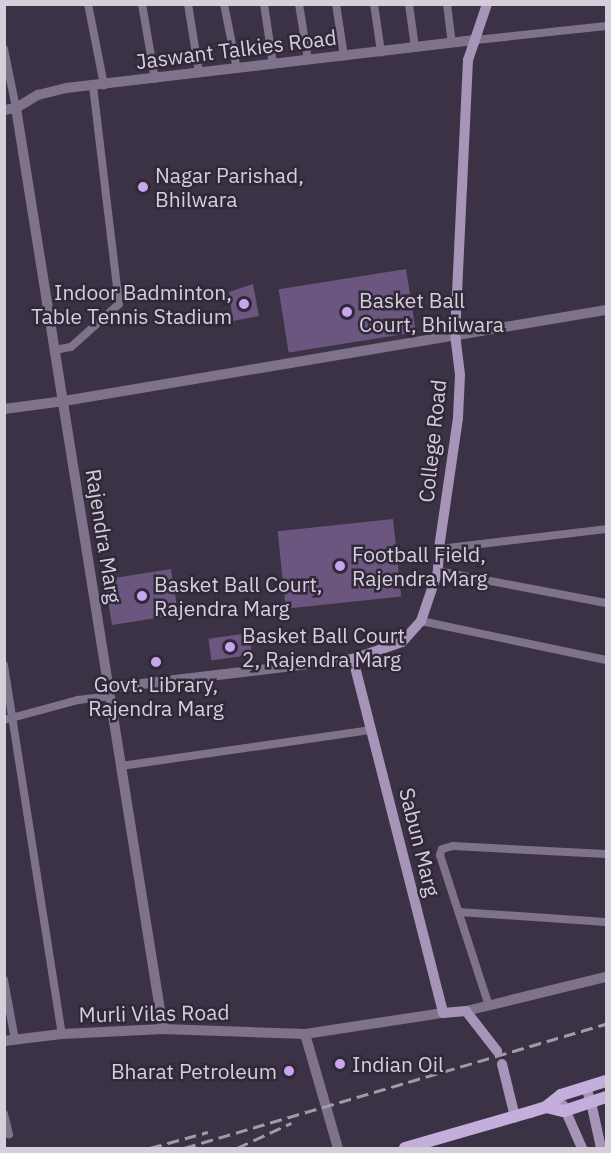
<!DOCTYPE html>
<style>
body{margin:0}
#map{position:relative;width:611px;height:1153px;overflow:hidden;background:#3b3245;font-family:"IBM Plex Sans",sans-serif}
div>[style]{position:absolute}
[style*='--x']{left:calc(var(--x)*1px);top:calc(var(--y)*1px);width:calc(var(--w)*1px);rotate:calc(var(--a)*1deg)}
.green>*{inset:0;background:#6a567f;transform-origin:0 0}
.minor>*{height:8px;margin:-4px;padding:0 4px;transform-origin:4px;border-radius:4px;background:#7e738a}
.tertiary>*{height:10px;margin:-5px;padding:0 5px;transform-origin:5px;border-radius:5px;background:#7e738a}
.secondary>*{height:10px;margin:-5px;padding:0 5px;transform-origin:5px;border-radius:5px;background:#a695b8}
.primary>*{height:12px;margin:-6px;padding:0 6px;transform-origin:6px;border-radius:6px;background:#c4afdc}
.rail>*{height:3px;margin-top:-1.5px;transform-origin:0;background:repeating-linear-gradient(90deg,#a19aa9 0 12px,transparent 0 18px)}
.dots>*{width:16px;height:16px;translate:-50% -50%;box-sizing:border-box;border:3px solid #31283a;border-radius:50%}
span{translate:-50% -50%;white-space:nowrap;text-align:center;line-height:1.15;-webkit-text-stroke:5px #31283a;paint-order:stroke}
.street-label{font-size:21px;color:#d5cfdb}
.poi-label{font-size:21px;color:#d5cfdb}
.left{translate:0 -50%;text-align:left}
.right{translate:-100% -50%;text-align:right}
.frame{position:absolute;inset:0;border:6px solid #d5cfdb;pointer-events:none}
</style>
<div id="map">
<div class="green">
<div style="left:406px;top:269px;width:64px;height:129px;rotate:81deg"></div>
<div style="clip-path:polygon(253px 284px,259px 316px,233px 321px,229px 292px)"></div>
<div style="left:393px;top:519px;width:78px;height:116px;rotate:84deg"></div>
<div style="left:171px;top:569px;width:46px;height:67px;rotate:81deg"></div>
<div style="left:249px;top:633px;width:22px;height:41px;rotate:82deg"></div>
</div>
<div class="minor">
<div style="--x:88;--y:4;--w:83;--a:78.8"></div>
<div style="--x:142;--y:4;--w:76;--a:80.2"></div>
<div style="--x:188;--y:4;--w:70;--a:80.9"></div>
<div style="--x:224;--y:4;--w:66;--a:78.7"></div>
<div style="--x:264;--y:4;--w:61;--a:81.5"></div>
<div style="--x:299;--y:4;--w:57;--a:80.9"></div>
<div style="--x:336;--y:4;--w:53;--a:81.3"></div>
<div style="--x:374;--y:4;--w:49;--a:81.7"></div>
<div style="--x:409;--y:4;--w:44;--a:82.2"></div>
<div style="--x:447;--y:4;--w:39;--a:83"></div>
<div style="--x:476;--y:40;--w:131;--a:-6.1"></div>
<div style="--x:4;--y:49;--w:60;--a:78.5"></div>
<div style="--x:55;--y:350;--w:16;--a:-11"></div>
<div style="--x:71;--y:347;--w:64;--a:-41.9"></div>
<div style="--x:119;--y:304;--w:220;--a:-96.8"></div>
<div style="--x:439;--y:549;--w:168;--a:-6.8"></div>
<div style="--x:438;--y:571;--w:171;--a:10.8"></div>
<div style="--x:421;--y:621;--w:189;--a:11.9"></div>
<div style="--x:4;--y:665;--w:374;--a:81.1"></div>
<div style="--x:4;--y:720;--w:77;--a:-15.1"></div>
<div style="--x:78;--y:700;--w:32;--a:-7"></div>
<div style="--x:121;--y:766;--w:253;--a:-8.2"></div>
<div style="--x:459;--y:912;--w:147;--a:3.9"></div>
<div style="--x:4;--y:980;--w:61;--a:79.6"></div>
<div style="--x:489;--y:1006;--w:159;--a:-108"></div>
<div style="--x:440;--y:855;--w:6;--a:-72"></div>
<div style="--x:442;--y:849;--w:11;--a:-15"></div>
<div style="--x:453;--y:846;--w:153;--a:3"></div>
<div style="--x:4;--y:1114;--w:21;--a:76"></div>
</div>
<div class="tertiary">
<div style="--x:16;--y:108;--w:933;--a:80.93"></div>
<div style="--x:4;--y:110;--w:12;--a:-9"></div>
<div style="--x:16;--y:108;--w:26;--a:-31"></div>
<div style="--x:38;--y:95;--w:29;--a:-14"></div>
<div style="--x:66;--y:88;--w:413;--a:-6.7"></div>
<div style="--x:4;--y:409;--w:61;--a:-7.6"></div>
<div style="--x:64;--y:401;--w:550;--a:-9.53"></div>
<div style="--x:108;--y:688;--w:247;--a:-6.8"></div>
<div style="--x:466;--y:1011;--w:144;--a:-13.7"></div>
<div style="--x:305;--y:1034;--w:119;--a:73.9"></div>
<div style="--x:4;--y:1041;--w:58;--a:-6.9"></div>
<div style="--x:62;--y:1034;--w:101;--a:-2.8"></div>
<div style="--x:163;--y:1029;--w:142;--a:2"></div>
<div style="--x:305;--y:1034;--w:140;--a:-8.7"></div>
</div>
<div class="secondary">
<div style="--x:487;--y:4;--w:59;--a:108.7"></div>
<div style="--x:468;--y:60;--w:274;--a:92.7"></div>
<div style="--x:455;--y:334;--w:41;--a:83"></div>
<div style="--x:460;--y:375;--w:43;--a:92.7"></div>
<div style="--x:458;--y:418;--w:132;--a:98.3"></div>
<div style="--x:439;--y:549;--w:22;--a:93"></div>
<div style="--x:438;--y:571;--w:53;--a:108.8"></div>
<div style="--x:421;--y:621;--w:28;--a:132"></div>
<div style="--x:402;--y:642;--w:52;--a:160.9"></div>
<div style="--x:353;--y:659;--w:365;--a:75.7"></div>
<div style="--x:443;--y:1013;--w:23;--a:-5"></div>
<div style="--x:466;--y:1011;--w:51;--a:52.2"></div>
<div style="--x:502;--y:1064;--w:55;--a:76.2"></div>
<div style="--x:586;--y:1088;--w:15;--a:70"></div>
<div style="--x:591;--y:1102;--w:47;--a:77.7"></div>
<div style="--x:563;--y:1105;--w:47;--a:66.2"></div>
</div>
<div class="primary">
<div style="--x:546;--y:1107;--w:18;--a:13"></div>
<div style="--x:564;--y:1111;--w:44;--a:-18.4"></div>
<div style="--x:405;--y:1148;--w:130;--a:-16.1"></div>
<div style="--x:530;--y:1112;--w:17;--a:-17"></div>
<div style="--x:546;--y:1107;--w:19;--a:-39"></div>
<div style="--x:561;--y:1095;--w:47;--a:-17.3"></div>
</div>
<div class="rail">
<div style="--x:150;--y:1148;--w:60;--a:-15.4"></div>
<div style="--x:184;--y:1148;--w:440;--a:-16.4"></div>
<div style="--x:237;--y:1148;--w:60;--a:-24.8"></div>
</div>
<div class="dots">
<div style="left:143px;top:187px;background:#c9a5ee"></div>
<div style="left:244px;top:304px;background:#c9a5ee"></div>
<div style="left:347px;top:312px;background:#c9a5ee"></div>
<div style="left:340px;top:566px;background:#c9a5ee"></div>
<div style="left:142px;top:596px;background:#c9a5ee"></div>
<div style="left:230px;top:647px;background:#c9a5ee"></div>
<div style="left:156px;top:662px;background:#c9a5ee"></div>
<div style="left:340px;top:1064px;background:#c9a5ee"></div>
<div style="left:289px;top:1071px;background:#c9a5ee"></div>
</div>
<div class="street-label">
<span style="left:236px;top:49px;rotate:-7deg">Jaswant Talkies Road</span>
<span style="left:432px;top:441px;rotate:-84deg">College Road</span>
<span style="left:104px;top:536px;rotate:81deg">Rajendra Marg</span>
<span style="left:420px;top:842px;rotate:76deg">Sabun Marg</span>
<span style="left:154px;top:1013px;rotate:-1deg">Murli Vilas Road</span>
</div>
<div class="poi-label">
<span class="left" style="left:155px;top:187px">Nagar Parishad,<br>Bhilwara</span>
<span class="right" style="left:232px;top:304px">Indoor Badminton,<br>Table Tennis Stadium</span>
<span class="left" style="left:359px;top:312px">Basket Ball<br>Court, Bhilwara</span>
<span class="left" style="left:352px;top:566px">Football Field,<br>Rajendra Marg</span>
<span class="left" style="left:154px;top:596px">Basket Ball Court,<br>Rajendra Marg</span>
<span class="left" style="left:242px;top:647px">Basket Ball Court<br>2, Rajendra Marg</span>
<span style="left:156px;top:696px">Govt. Library,<br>Rajendra Marg</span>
<span class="left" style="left:352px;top:1064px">Indian Oil</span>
<span class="right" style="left:277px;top:1071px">Bharat Petroleum</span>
</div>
<div class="frame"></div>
</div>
